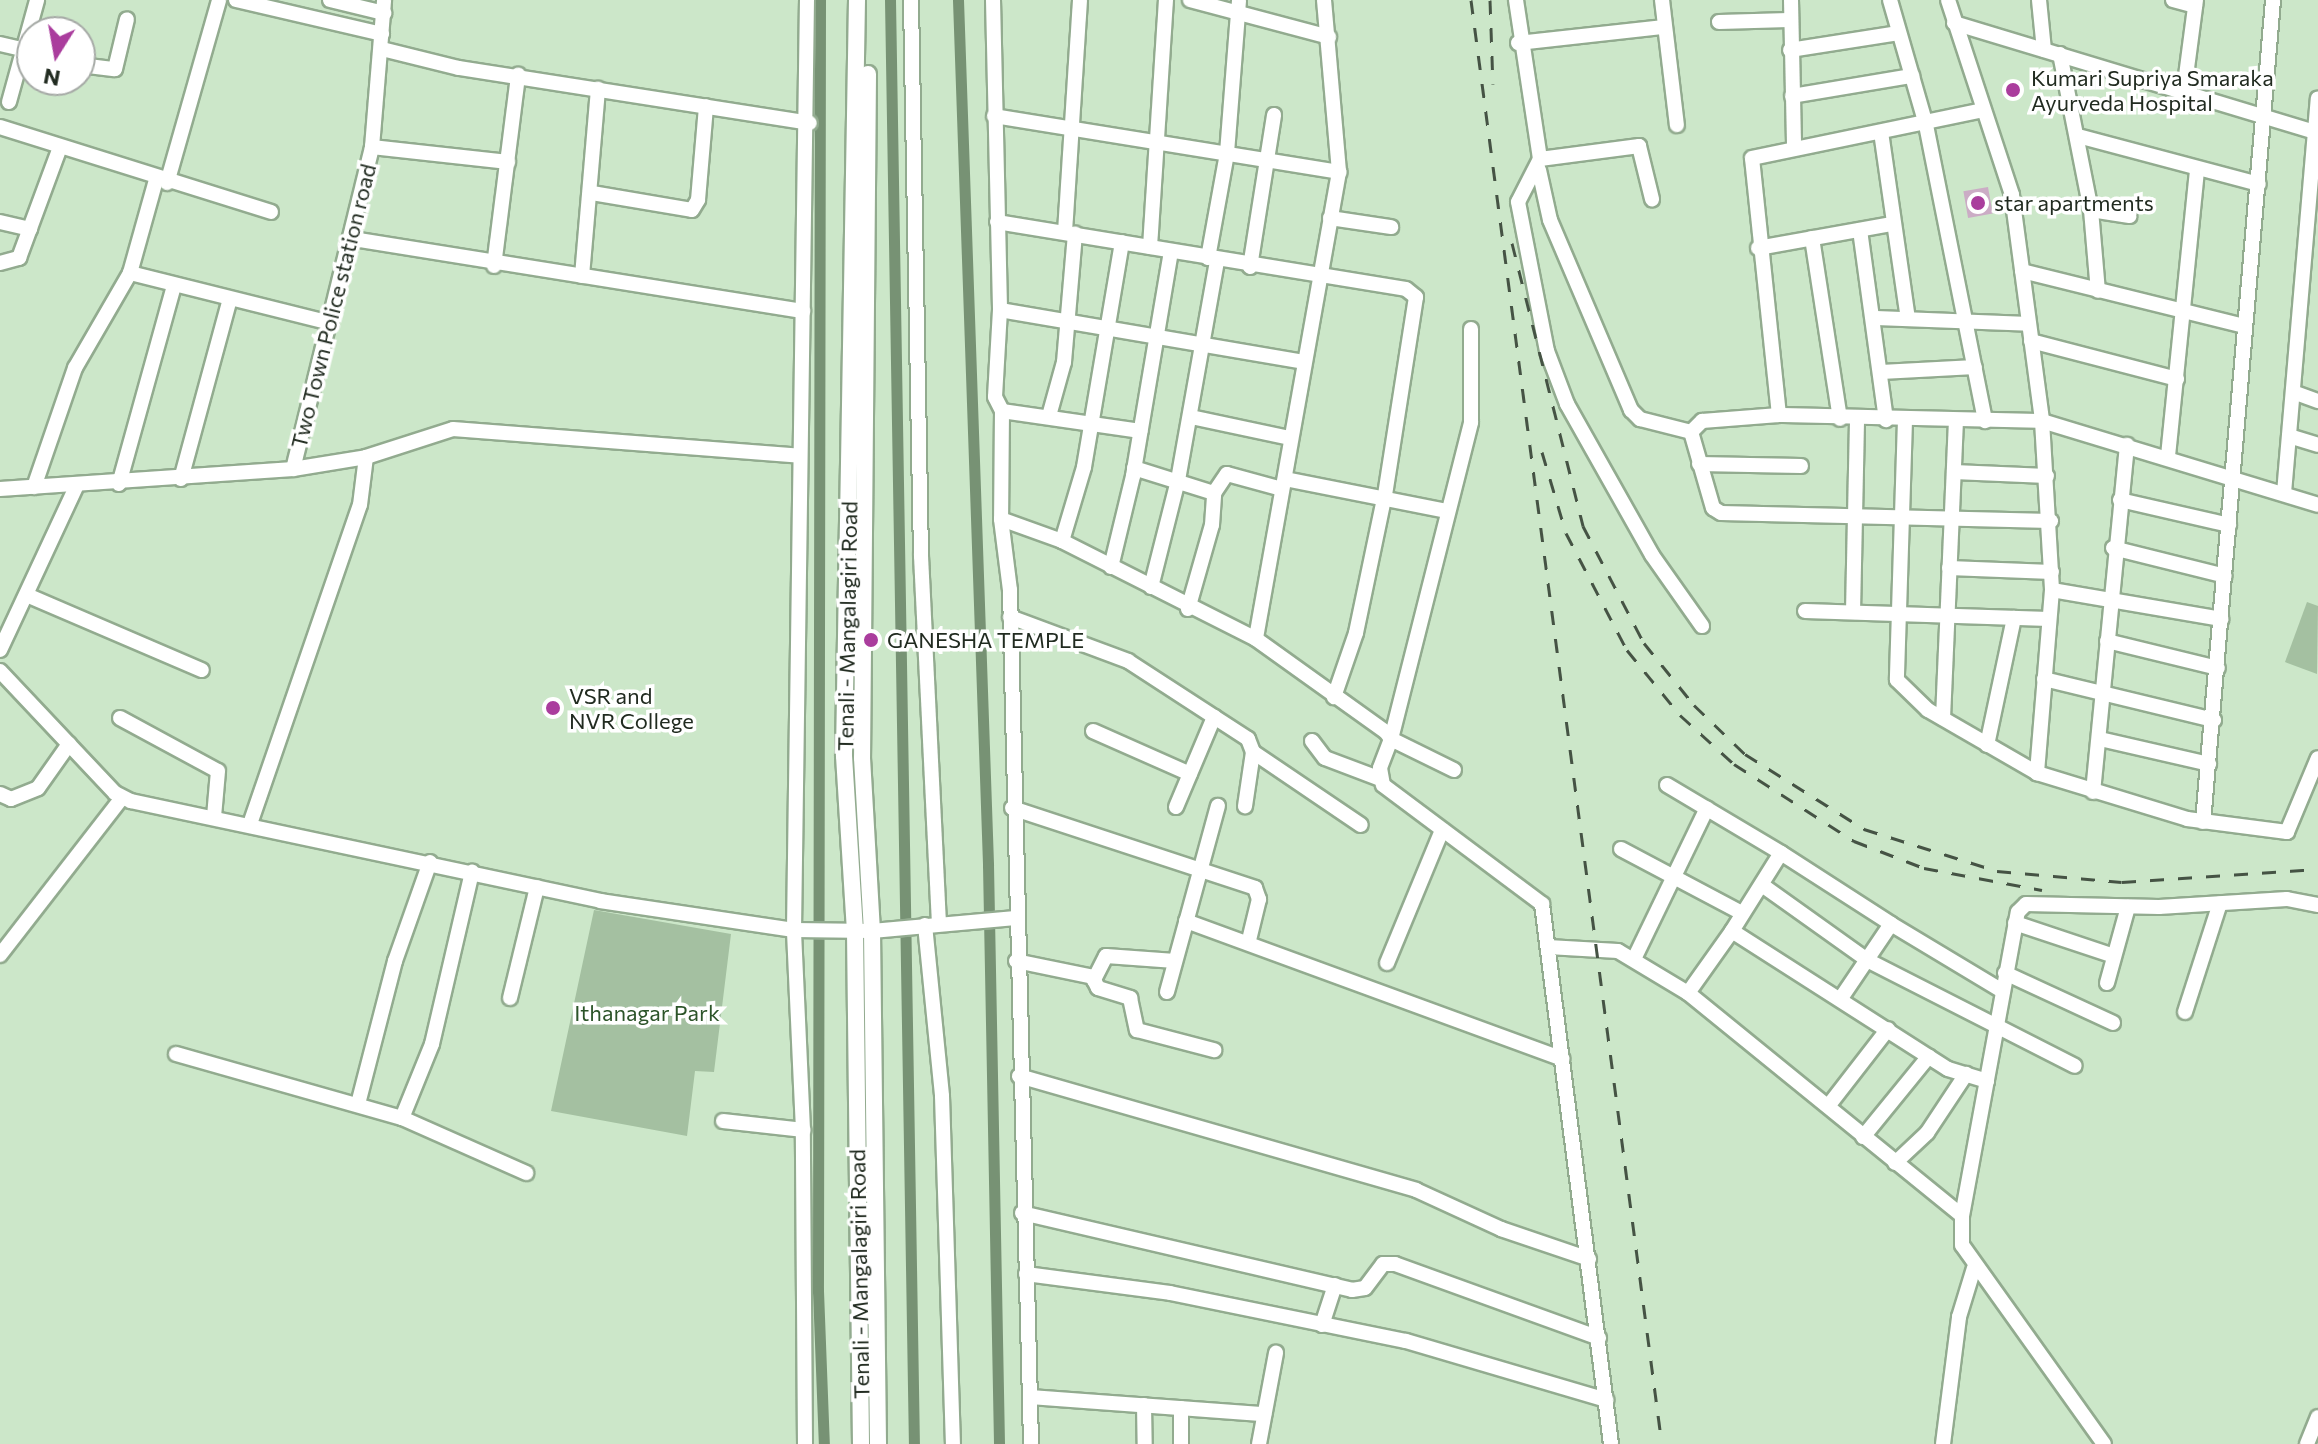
<!DOCTYPE html>
<style>
body{margin:0}
#map{position:relative;width:2318px;height:1444px;overflow:hidden;background:#cce7c9;font-family:Commissioner,sans-serif}
div>[style]{position:absolute}
[style*='--x']{left:calc(var(--x)*1px);top:calc(var(--y)*1px);width:calc(var(--w)*1px);rotate:calc(var(--a)*1deg)}
.green>*{inset:0;background:#a4c0a1}
.canal>*{height:11px;margin:-5.5px;padding:0 5.5px;transform-origin:5.5px;border-radius:5.5px;background:#779274}
.building>*{inset:0;background:#cbacc5;transform-origin:0 0}
.roads{filter:drop-shadow(2px 0 #92ab8f) drop-shadow(-2px 0 #92ab8f) drop-shadow(0 2px #92ab8f) drop-shadow(0 -2px #92ab8f)}
.minor>*{height:14px;margin:-7px;padding:0 7px;transform-origin:7px;border-radius:7px;background:#fff}
.major>*{height:16px;margin:-8px;padding:0 8px;transform-origin:8px;border-radius:8px;background:#fff}
.rail>*{height:3px;margin-top:-1.5px;transform-origin:0;background:repeating-linear-gradient(90deg,#455344 0 14px,transparent 0 28px)}
.dots>*{width:22px;height:22px;translate:-50% -50%;box-sizing:border-box;border:4px solid #fff;border-radius:50%}
span{translate:-50% -50%;white-space:nowrap;text-align:center;line-height:1.15;-webkit-text-stroke:7px #fff;paint-order:stroke}
.poi-label{font-size:22px;color:#212b20}
.left{translate:0 -50%;text-align:left}
.street-label{font-size:22px;color:#212b20}
.park-label{font-size:22px;color:#2c5429}
.north{position:absolute;left:16px;top:16px;width:80px;height:80px;box-sizing:border-box;background:#fff;border:2px solid #a6aaa6;border-radius:50%;rotate:191deg;font-size:22px;font-weight:700;line-height:32px;text-align:center;color:#212b20}
.north::after{content:'';display:block;margin:auto;width:28px;height:36px;background:#aa3d9d;clip-path:polygon(50% 0,100% 100%,50% 72%,0 100%)}
</style>
<div id="map">
<div class="green">
<div style="clip-path:polygon(2307px 602px,2318px 606px,2317px 674px,2285px 662px)"></div>
<div style="clip-path:polygon(594px 910px,731px 934px,714px 1072px,695px 1071px,687px 1136px,551px 1111px)"></div>
</div>
<div class="canal">
<div style="--x:820;--y:0;--w:1291;--a:90.09"></div>
<div style="--x:818;--y:1291;--w:153;--a:87.8"></div>
<div style="--x:890;--y:0;--w:1444;--a:89.05"></div>
<div style="--x:958;--y:0;--w:866;--a:88.01"></div>
<div style="--x:988;--y:865;--w:579;--a:88.91"></div>
</div>
<div class="building">
<div style="left:1988px;top:187px;width:27px;height:25px;rotate:80deg"></div>
</div>
<div class="roads">
<div class="minor">
<div style="--x:236;--y:0;--w:150;--a:13.1"></div>
<div style="--x:330;--y:0;--w:56;--a:13.5"></div>
<div style="--x:911;--y:0;--w:556;--a:88.97"></div>
<div style="--x:921;--y:556;--w:367;--a:87.2"></div>
<div style="--x:993;--y:0;--w:310;--a:88.7"></div>
<div style="--x:1000;--y:310;--w:87;--a:93.3"></div>
<div style="--x:995;--y:397;--w:16;--a:63"></div>
<div style="--x:1002;--y:411;--w:108;--a:90.5"></div>
<div style="--x:1001;--y:519;--w:72;--a:82.8"></div>
<div style="--x:1010;--y:590;--w:854;--a:88.59"></div>
<div style="--x:1190;--y:0;--w:144;--a:14.9"></div>
<div style="--x:1324;--y:0;--w:173;--a:85"></div>
<div style="--x:1339;--y:172;--w:474;--a:100.1"></div>
<div style="--x:1256;--y:639;--w:160;--a:35.6"></div>
<div style="--x:1386;--y:732;--w:9;--a:54"></div>
<div style="--x:1391;--y:739;--w:31;--a:111"></div>
<div style="--x:1380;--y:768;--w:17;--a:80"></div>
<div style="--x:1383;--y:785;--w:199;--a:36.8"></div>
<div style="--x:1542;--y:904;--w:544;--a:82.72"></div>
<div style="--x:1516;--y:0;--w:161;--a:81.4"></div>
<div style="--x:1540;--y:159;--w:100;--a:-7.5"></div>
<div style="--x:1639;--y:146;--w:55;--a:76.2"></div>
<div style="--x:1662;--y:0;--w:126;--a:83.2"></div>
<div style="--x:1791;--y:0;--w:148;--a:88.8"></div>
<div style="--x:1890;--y:0;--w:130;--a:73.9"></div>
<div style="--x:1926;--y:125;--w:302;--a:78.7"></div>
<div style="--x:1948;--y:0;--w:205;--a:71.8"></div>
<div style="--x:2012;--y:195;--w:228;--a:82.4"></div>
<div style="--x:2042;--y:421;--w:169;--a:86.6"></div>
<div style="--x:2052;--y:590;--w:184;--a:94.7"></div>
<div style="--x:2037;--y:773;--w:157;--a:17"></div>
<div style="--x:2187;--y:819;--w:101;--a:7.4"></div>
<div style="--x:2287;--y:832;--w:80;--a:-67.3"></div>
<div style="--x:2039;--y:0;--w:50;--a:84.3"></div>
<div style="--x:2173;--y:0;--w:23;--a:15"></div>
<div style="--x:1719;--y:22;--w:70;--a:-1.6"></div>
<div style="--x:1954;--y:23;--w:380;--a:16.8"></div>
<div style="--x:1518;--y:43;--w:147;--a:-6.3"></div>
<div style="--x:0;--y:44;--w:32;--a:13"></div>
<div style="--x:382;--y:49;--w:79;--a:13.9"></div>
<div style="--x:459;--y:68;--w:355;--a:8.9"></div>
<div style="--x:1790;--y:50;--w:110;--a:-8.9"></div>
<div style="--x:2060;--y:54;--w:159;--a:78.8"></div>
<div style="--x:2091;--y:210;--w:81;--a:85.1"></div>
<div style="--x:80;--y:65;--w:35;--a:7"></div>
<div style="--x:115;--y:69;--w:51;--a:-76.5"></div>
<div style="--x:2184;--y:91;--w:92;--a:-82.5"></div>
<div style="--x:1792;--y:96;--w:122;--a:-9.5"></div>
<div style="--x:9;--y:102;--w:106;--a:-74.6"></div>
<div style="--x:994;--y:116;--w:350;--a:9.2"></div>
<div style="--x:0;--y:127;--w:284;--a:17.4"></div>
<div style="--x:1881;--y:132;--w:189;--a:81.8"></div>
<div style="--x:2078;--y:136;--w:187;--a:14.9"></div>
<div style="--x:372;--y:147;--w:137;--a:6.3"></div>
<div style="--x:1540;--y:159;--w:48;--a:117.1"></div>
<div style="--x:1518;--y:202;--w:152;--a:79"></div>
<div style="--x:1547;--y:351;--w:57;--a:69.3"></div>
<div style="--x:1567;--y:404;--w:173;--a:60.6"></div>
<div style="--x:1652;--y:555;--w:87;--a:54.8"></div>
<div style="--x:1539;--y:170;--w:51;--a:77.6"></div>
<div style="--x:1550;--y:220;--w:207;--a:66.9"></div>
<div style="--x:1631;--y:410;--w:13;--a:45"></div>
<div style="--x:1640;--y:419;--w:53;--a:14.3"></div>
<div style="--x:167;--y:183;--w:190;--a:-74.1"></div>
<div style="--x:592;--y:193;--w:101;--a:9.6"></div>
<div style="--x:692;--y:210;--w:12;--a:-59"></div>
<div style="--x:698;--y:200;--w:94;--a:-85.1"></div>
<div style="--x:2091;--y:210;--w:39;--a:9"></div>
<div style="--x:1330;--y:218;--w:62;--a:8.4"></div>
<div style="--x:0;--y:222;--w:31;--a:13"></div>
<div style="--x:997;--y:222;--w:414;--a:9.3"></div>
<div style="--x:1406;--y:289;--w:13;--a:39"></div>
<div style="--x:1416;--y:297;--w:199;--a:98.9"></div>
<div style="--x:1385;--y:494;--w:142;--a:101.8"></div>
<div style="--x:1356;--y:633;--w:68;--a:109"></div>
<div style="--x:1860;--y:230;--w:192;--a:82.2"></div>
<div style="--x:1065;--y:232;--w:232;--a:-86.3"></div>
<div style="--x:1812;--y:238;--w:183;--a:81.2"></div>
<div style="--x:353;--y:239;--w:456;--a:9.1"></div>
<div style="--x:1150;--y:247;--w:248;--a:-86.3"></div>
<div style="--x:1758;--y:248;--w:135;--a:-10.2"></div>
<div style="--x:1208;--y:258;--w:107;--a:-79.7"></div>
<div style="--x:1227;--y:153;--w:153;--a:-85.5"></div>
<div style="--x:0;--y:263;--w:20;--a:-15"></div>
<div style="--x:19;--y:258;--w:118;--a:-69.7"></div>
<div style="--x:494;--y:266;--w:193;--a:-82.8"></div>
<div style="--x:1250;--y:267;--w:154;--a:-81"></div>
<div style="--x:2022;--y:271;--w:229;--a:13.9"></div>
<div style="--x:130;--y:273;--w:207;--a:14"></div>
<div style="--x:582;--y:276;--w:188;--a:-85.1"></div>
<div style="--x:1000;--y:310;--w:308;--a:9.7"></div>
<div style="--x:1876;--y:318;--w:153;--a:2.2"></div>
<div style="--x:2031;--y:341;--w:151;--a:14.6"></div>
<div style="--x:1881;--y:372;--w:94;--a:-3"></div>
<div style="--x:2293;--y:392;--w:27;--a:20"></div>
<div style="--x:1002;--y:411;--w:140;--a:8.2"></div>
<div style="--x:1779;--y:415;--w:258;--a:-96"></div>
<div style="--x:1752;--y:158;--w:236;--a:-11.7"></div>
<div style="--x:1049;--y:416;--w:56;--a:-74.5"></div>
<div style="--x:1064;--y:362;--w:129;--a:-85.1"></div>
<div style="--x:1191;--y:417;--w:101;--a:12"></div>
<div style="--x:1905;--y:420;--w:260;--a:91.8"></div>
<div style="--x:1897;--y:680;--w:43;--a:44.1"></div>
<div style="--x:1928;--y:710;--w:126;--a:30"></div>
<div style="--x:2289;--y:436;--w:30;--a:17"></div>
<div style="--x:2168;--y:456;--w:288;--a:-84.2"></div>
<div style="--x:1699;--y:464;--w:102;--a:1.1"></div>
<div style="--x:1134;--y:468;--w:84;--a:17.4"></div>
<div style="--x:1214;--y:493;--w:23;--a:-56"></div>
<div style="--x:1227;--y:474;--w:57;--a:15.3"></div>
<div style="--x:293;--y:469;--w:332;--a:-76.2"></div>
<div style="--x:372;--y:147;--w:147;--a:-85.3"></div>
<div style="--x:1954;--y:472;--w:93;--a:2.5"></div>
<div style="--x:181;--y:479;--w:183;--a:-74.8"></div>
<div style="--x:1285;--y:479;--w:165;--a:11.2"></div>
<div style="--x:119;--y:484;--w:202;--a:-74.5"></div>
<div style="--x:34;--y:487;--w:126;--a:-71"></div>
<div style="--x:75;--y:368;--w:110;--a:-59.9"></div>
<div style="--x:130;--y:273;--w:97;--a:-74.4"></div>
<div style="--x:0;--y:489;--w:294;--a:-3.9"></div>
<div style="--x:293;--y:469;--w:74;--a:-9.3"></div>
<div style="--x:366;--y:457;--w:91;--a:-17.8"></div>
<div style="--x:453;--y:429;--w:348;--a:4.4"></div>
<div style="--x:2284;--y:493;--w:396;--a:-85.1"></div>
<div style="--x:2120;--y:500;--w:112;--a:12.9"></div>
<div style="--x:1001;--y:519;--w:65;--a:19.8"></div>
<div style="--x:1062;--y:541;--w:217;--a:26.8"></div>
<div style="--x:2051;--y:521;--w:330;--a:-178.6"></div>
<div style="--x:1721;--y:513;--w:9;--a:-148"></div>
<div style="--x:1713;--y:508;--w:79;--a:-106.1"></div>
<div style="--x:1691;--y:432;--w:16;--a:-45"></div>
<div style="--x:1702;--y:421;--w:77;--a:-4.5"></div>
<div style="--x:1779;--y:415;--w:263;--a:1.3"></div>
<div style="--x:2042;--y:421;--w:288;--a:16.9"></div>
<div style="--x:1062;--y:541;--w:77;--a:-73.4"></div>
<div style="--x:1084;--y:467;--w:228;--a:-80.4"></div>
<div style="--x:2113;--y:548;--w:115;--a:14"></div>
<div style="--x:1111;--y:567;--w:94;--a:-76.4"></div>
<div style="--x:1133;--y:476;--w:228;--a:-80.4"></div>
<div style="--x:1949;--y:568;--w:103;--a:2.2"></div>
<div style="--x:1151;--y:587;--w:110;--a:-75.8"></div>
<div style="--x:1178;--y:480;--w:223;--a:-79.9"></div>
<div style="--x:2052;--y:590;--w:172;--a:9.7"></div>
<div style="--x:29;--y:596;--w:188;--a:23.2"></div>
<div style="--x:1188;--y:609;--w:87;--a:-74.1"></div>
<div style="--x:1212;--y:525;--w:32;--a:-86"></div>
<div style="--x:1805;--y:611;--w:244;--a:1.9"></div>
<div style="--x:1853;--y:612;--w:193;--a:-88.8"></div>
<div style="--x:1010;--y:617;--w:126;--a:20.4"></div>
<div style="--x:1128;--y:661;--w:143;--a:33"></div>
<div style="--x:1248;--y:739;--w:14;--a:69"></div>
<div style="--x:1253;--y:752;--w:55;--a:98.4"></div>
<div style="--x:2107;--y:641;--w:114;--a:13.7"></div>
<div style="--x:0;--y:650;--w:182;--a:-65"></div>
<div style="--x:0;--y:671;--w:168;--a:46.7"></div>
<div style="--x:115;--y:793;--w:18;--a:27"></div>
<div style="--x:131;--y:801;--w:480;--a:12"></div>
<div style="--x:600;--y:901;--w:196;--a:8.5"></div>
<div style="--x:794;--y:930;--w:78;--a:0.7"></div>
<div style="--x:872;--y:931;--w:144;--a:-5.2"></div>
<div style="--x:2044;--y:679;--w:175;--a:13.6"></div>
<div style="--x:120;--y:718;--w:111;--a:28.4"></div>
<div style="--x:218;--y:771;--w:46;--a:95"></div>
<div style="--x:1943;--y:718;--w:297;--a:-87.5"></div>
<div style="--x:1093;--y:731;--w:106;--a:23.9"></div>
<div style="--x:2100;--y:739;--w:112;--a:12.9"></div>
<div style="--x:1312;--y:741;--w:21;--a:53"></div>
<div style="--x:1325;--y:758;--w:57;--a:20.7"></div>
<div style="--x:1987;--y:745;--w:130;--a:-78"></div>
<div style="--x:1253;--y:752;--w:130;--a:34.1"></div>
<div style="--x:1454;--y:770;--w:70;--a:-153.8"></div>
<div style="--x:1391;--y:739;--w:327;--a:-75.8"></div>
<div style="--x:1471;--y:422;--w:93;--a:-90"></div>
<div style="--x:1667;--y:785;--w:133;--a:30.8"></div>
<div style="--x:2093;--y:792;--w:349;--a:-84.4"></div>
<div style="--x:0;--y:794;--w:12;--a:24"></div>
<div style="--x:11;--y:799;--w:29;--a:-22"></div>
<div style="--x:38;--y:788;--w:54;--a:-54.8"></div>
<div style="--x:1176;--y:807;--w:98;--a:-67.1"></div>
<div style="--x:1012;--y:808;--w:256;--a:18.2"></div>
<div style="--x:1255;--y:888;--w:12;--a:70"></div>
<div style="--x:1259;--y:899;--w:42;--a:103.7"></div>
<div style="--x:2203;--y:822;--w:825;--a:-85.13"></div>
<div style="--x:250;--y:824;--w:337;--a:-71"></div>
<div style="--x:360;--y:505;--w:48;--a:-82.9"></div>
<div style="--x:1621;--y:849;--w:137;--a:27.9"></div>
<div style="--x:1762;--y:885;--w:129;--a:35.5"></div>
<div style="--x:1867;--y:960;--w:233;--a:27"></div>
<div style="--x:1186;--y:921;--w:401;--a:20.1"></div>
<div style="--x:2015;--y:923;--w:104;--a:18.4"></div>
<div style="--x:1891;--y:924;--w:128;--a:31"></div>
<div style="--x:925;--y:925;--w:172;--a:84.3"></div>
<div style="--x:942;--y:1096;--w:348;--a:88.2"></div>
<div style="--x:1732;--y:931;--w:92;--a:-57.9"></div>
<div style="--x:1781;--y:853;--w:131;--a:32.8"></div>
<div style="--x:1891;--y:924;--w:89;--a:124"></div>
<div style="--x:1548;--y:947;--w:70;--a:3.3"></div>
<div style="--x:1618;--y:951;--w:82;--a:31"></div>
<div style="--x:1688;--y:993;--w:76;--a:-54.6"></div>
<div style="--x:1732;--y:931;--w:256;--a:32.6"></div>
<div style="--x:1948;--y:1069;--w:41;--a:17.1"></div>
<div style="--x:0;--y:955;--w:199;--a:-52.2"></div>
<div style="--x:1635;--y:957;--w:165;--a:-64.2"></div>
<div style="--x:1016;--y:961;--w:80;--a:11.6"></div>
<div style="--x:1175;--y:961;--w:69;--a:-175.9"></div>
<div style="--x:1106;--y:956;--w:27;--a:117"></div>
<div style="--x:1094;--y:980;--w:9;--a:63"></div>
<div style="--x:1098;--y:988;--w:34;--a:17"></div>
<div style="--x:1130;--y:998;--w:33;--a:78"></div>
<div style="--x:1137;--y:1030;--w:80;--a:14.6"></div>
<div style="--x:1387;--y:963;--w:144;--a:-67.5"></div>
<div style="--x:2005;--y:973;--w:119;--a:24.8"></div>
<div style="--x:2107;--y:983;--w:79;--a:-74.6"></div>
<div style="--x:1167;--y:992;--w:193;--a:-74.7"></div>
<div style="--x:1688;--y:993;--w:353;--a:39.1"></div>
<div style="--x:510;--y:998;--w:114;--a:-76.3"></div>
<div style="--x:2185;--y:1012;--w:114;--a:-72.2"></div>
<div style="--x:176;--y:1054;--w:235;--a:15.8"></div>
<div style="--x:402;--y:1118;--w:136;--a:23.9"></div>
<div style="--x:1019;--y:1076;--w:413;--a:16"></div>
<div style="--x:1416;--y:1190;--w:94;--a:24.6"></div>
<div style="--x:1501;--y:1229;--w:93;--a:18.8"></div>
<div style="--x:358;--y:1104;--w:148;--a:-75.5"></div>
<div style="--x:395;--y:961;--w:105;--a:-70.5"></div>
<div style="--x:1829;--y:1105;--w:96;--a:-52.2"></div>
<div style="--x:402;--y:1118;--w:80;--a:-67.9"></div>
<div style="--x:432;--y:1044;--w:177;--a:-76.9"></div>
<div style="--x:723;--y:1121;--w:81;--a:6.4"></div>
<div style="--x:1863;--y:1137;--w:104;--a:-50.8"></div>
<div style="--x:1895;--y:1163;--w:44;--a:-43.2"></div>
<div style="--x:1927;--y:1133;--w:71;--a:-56.5"></div>
<div style="--x:1022;--y:1213;--w:339;--a:13.1"></div>
<div style="--x:1352;--y:1290;--w:13;--a:-9"></div>
<div style="--x:1365;--y:1288;--w:30;--a:-53"></div>
<div style="--x:1383;--y:1264;--w:12;--a:0"></div>
<div style="--x:1395;--y:1264;--w:217;--a:19.9"></div>
<div style="--x:1026;--y:1274;--w:145;--a:7.5"></div>
<div style="--x:1170;--y:1293;--w:241;--a:11.5"></div>
<div style="--x:1406;--y:1341;--w:209;--a:16.4"></div>
<div style="--x:1322;--y:1325;--w:42;--a:-72"></div>
<div style="--x:1030;--y:1397;--w:235;--a:4.2"></div>
<div style="--x:1144;--y:1405;--w:39;--a:89"></div>
<div style="--x:1181;--y:1408;--w:36;--a:90"></div>
<div style="--x:805;--y:1444;--w:314;--a:-90.4"></div>
<div style="--x:803;--y:1130;--w:200;--a:-92.6"></div>
<div style="--x:794;--y:930;--w:930;--a:-89.2"></div>
<div style="--x:1259;--y:1444;--w:93;--a:-79.4"></div>
<div style="--x:1943;--y:1444;--w:128;--a:-82.8"></div>
<div style="--x:1959;--y:1317;--w:51;--a:-73"></div>
<div style="--x:2104;--y:1444;--w:244;--a:-125.5"></div>
<div style="--x:1962;--y:1245;--w:29;--a:-90"></div>
<div style="--x:1962;--y:1216;--w:309;--a:-79.6"></div>
<div style="--x:2018;--y:912;--w:11;--a:-45"></div>
<div style="--x:2026;--y:904;--w:133;--a:1.3"></div>
<div style="--x:2159;--y:907;--w:128;--a:-3.6"></div>
<div style="--x:2287;--y:899;--w:32;--a:11"></div>
<div style="--x:2307;--y:1444;--w:29;--a:-68"></div>
</div>
<div class="major">
<div style="--x:857;--y:0;--w:756;--a:90.99"></div>
<div style="--x:844;--y:756;--w:175;--a:86.4"></div>
<div style="--x:855;--y:931;--w:513;--a:89.33"></div>
<div style="--x:868;--y:74;--w:684;--a:90.5"></div>
<div style="--x:862;--y:758;--w:173;--a:86.7"></div>
<div style="--x:872;--y:931;--w:513;--a:89.33"></div>
</div>
</div>
<div class="rail">
<div style="--x:1471;--y:0;--w:1457;--a:82.47"></div>
<div style="--x:1490;--y:0;--w:84;--a:88"></div>
<div style="--x:1512;--y:243;--w:292;--a:75.9"></div>
<div style="--x:1583;--y:526;--w:132;--a:62.5"></div>
<div style="--x:1644;--y:643;--w:80;--a:51.1"></div>
<div style="--x:1694;--y:705;--w:71;--a:43.9"></div>
<div style="--x:1745;--y:754;--w:141;--a:32.2"></div>
<div style="--x:1864;--y:829;--w:139;--a:17.5"></div>
<div style="--x:1997;--y:871;--w:125;--a:5"></div>
<div style="--x:2122;--y:882;--w:196;--a:-3.8"></div>
<div style="--x:1542;--y:452;--w:84;--a:73.5"></div>
<div style="--x:1566;--y:533;--w:132;--a:62.5"></div>
<div style="--x:1627;--y:650;--w:84;--a:50.8"></div>
<div style="--x:1680;--y:715;--w:73;--a:42.2"></div>
<div style="--x:1734;--y:764;--w:143;--a:32.7"></div>
<div style="--x:1854;--y:841;--w:75;--a:21.1"></div>
<div style="--x:1924;--y:868;--w:120;--a:10.6"></div>
</div>
<div class="dots">
<div style="left:2013px;top:90px;background:#aa3d9d"></div>
<div style="left:1978px;top:203px;background:#aa3d9d"></div>
<div style="left:871px;top:640px;background:#aa3d9d"></div>
<div style="left:553px;top:708px;background:#aa3d9d"></div>
</div>
<div class="poi-label">
<span class="left" style="left:2031px;top:90px">Kumari Supriya Smaraka<br>Ayurveda Hospital</span>
<span class="left" style="left:1994px;top:203px">star apartments</span>
<span class="left" style="left:887px;top:640px">GANESHA TEMPLE</span>
<span class="left" style="left:569px;top:708px">VSR and<br>NVR College</span>
</div>
<div class="street-label">
<span style="left:333px;top:306px;rotate:-76deg">Two Town Police station road</span>
<span style="left:847px;top:626px;rotate:-89deg">Tenali - Mangalagiri Road</span>
<span style="left:859px;top:1274px;rotate:-91deg">Tenali - Mangalagiri Road</span>
</div>
<div class="park-label">
<span style="left:647px;top:1013px">Ithanagar Park</span>
</div>
<div class="north">N</div>
</div>
